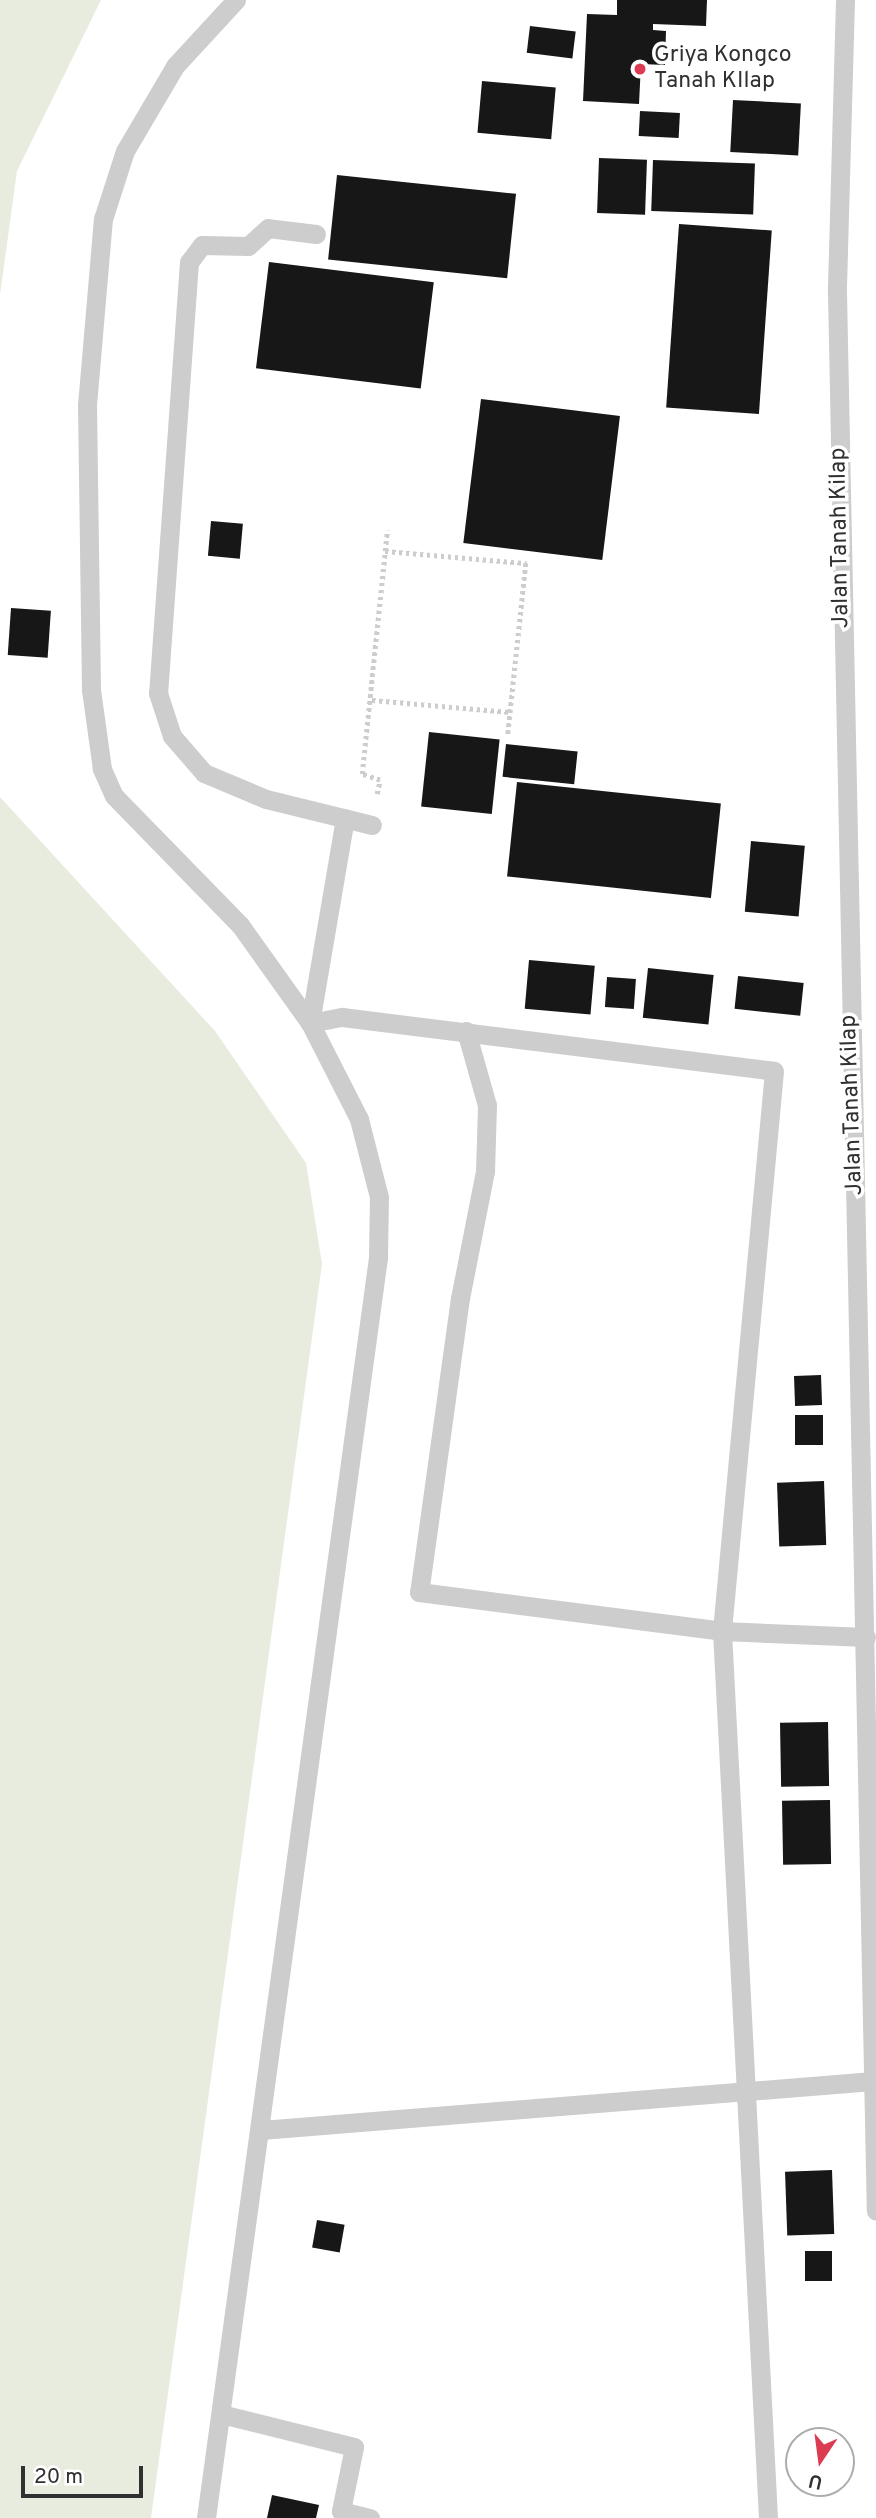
<!DOCTYPE html>
<style>
body{margin:0}
#map{position:relative;width:876px;height:2518px;overflow:hidden;background:#fff;font-family:Overpass,sans-serif}
div>[style]{position:absolute}
[style*='--x']{left:calc(var(--x)*1px);top:calc(var(--y)*1px);width:calc(var(--w)*1px);rotate:calc(var(--a)*1deg)}
.green>*{inset:0;background:#e7ecdf}
.building>*{inset:0;background:#171717;transform-origin:0 0}
.path>*{height:4.5px;margin-top:-2.25px;transform-origin:0;background:repeating-linear-gradient(90deg,#cdcdcd 0 3.5px,transparent 0 7px)}
.service>*{height:19px;margin:-9.5px;padding:0 9.5px;transform-origin:9.5px;border-radius:9.5px;background:#cdcdcd}
.dots>*{width:19px;height:19px;translate:-50% -50%;box-sizing:border-box;border:4px solid #fff;border-radius:50%}
span{translate:-50% -50%;white-space:nowrap;text-align:center;line-height:1.15;-webkit-text-stroke:7px #fff;paint-order:stroke}
.poi-label{font-size:23px;color:#303030}
.left{translate:0 -50%;text-align:left}
.street-label{font-size:23px;color:#303030}
.north{position:absolute;left:785px;top:2427px;width:70px;height:70px;box-sizing:border-box;background:#fff;border:2px solid #acacac;border-radius:50%;rotate:193deg;font-size:19px;font-weight:700;line-height:28px;text-align:center;color:#303030}
.north::after{content:'';display:block;margin:auto;width:24px;height:32px;background:#dc3c51;clip-path:polygon(50% 0,100% 100%,50% 72%,0 100%)}
.scale{position:absolute;left:21px;top:2466px;width:122px;height:32px;box-sizing:border-box;border:4px solid #303030;border-top:0;padding-left:9px;font-size:21px;line-height:24px;white-space:nowrap;color:#303030;-webkit-text-stroke:5px #fff;paint-order:stroke}
</style>
<div id="map">
<div class="green">
<div style="clip-path:polygon(0 0,101px 0,17px 171px,0 295px)"></div>
<div style="clip-path:polygon(0 797px,215px 1031px,306px 1163px,322px 1264px,151px 2518px,0 2518px)"></div>
</div>
<div class="building">
<div style="clip-path:polygon(617px 0,707px 0,706px 26px,653px 24px,653px 30px,666px 31px,665px 65px,641px 64px,639px 104px,583px 101px,587px 14px,617px 15px)"></div>
<div style="left:530px;top:26px;width:46px;height:27px;rotate:7deg"></div>
<div style="left:482px;top:81px;width:74px;height:52px;rotate:5deg"></div>
<div style="left:733px;top:100px;width:68px;height:52px;rotate:3deg"></div>
<div style="left:640px;top:111px;width:40px;height:25px;rotate:3deg"></div>
<div style="left:599px;top:158px;width:48px;height:55px;rotate:2deg"></div>
<div style="left:653px;top:160px;width:102px;height:51px;rotate:2deg"></div>
<div style="left:337px;top:175px;width:180px;height:85px;rotate:6deg"></div>
<div style="left:679px;top:224px;width:93px;height:184px;rotate:4deg"></div>
<div style="left:269px;top:262px;width:166px;height:107px;rotate:7deg"></div>
<div style="left:481px;top:399px;width:140px;height:145px;rotate:7deg"></div>
<div style="left:211px;top:521px;width:32px;height:35px;rotate:5deg"></div>
<div style="left:11px;top:608px;width:40px;height:47px;rotate:4deg"></div>
<div style="left:429px;top:732px;width:71px;height:75px;rotate:6deg"></div>
<div style="left:506px;top:744px;width:72px;height:33px;rotate:6deg"></div>
<div style="left:517px;top:782px;width:205px;height:95px;rotate:6deg"></div>
<div style="left:751px;top:841px;width:54px;height:71px;rotate:5deg"></div>
<div style="left:529px;top:960px;width:66px;height:49px;rotate:5deg"></div>
<div style="left:648px;top:968px;width:66px;height:50px;rotate:6deg"></div>
<div style="left:738px;top:976px;width:66px;height:33px;rotate:6deg"></div>
<div style="left:607px;top:977px;width:29px;height:30px;rotate:4deg"></div>
<div style="left:821px;top:1375px;width:30px;height:27px;rotate:88deg"></div>
<div style="left:823px;top:1415px;width:30px;height:28px;rotate:90deg"></div>
<div style="left:824px;top:1481px;width:64px;height:47px;rotate:88deg"></div>
<div style="left:828px;top:1722px;width:64px;height:48px;rotate:89deg"></div>
<div style="left:830px;top:1800px;width:64px;height:48px;rotate:89deg"></div>
<div style="left:832px;top:2170px;width:64px;height:47px;rotate:88deg"></div>
<div style="left:317px;top:2220px;width:28px;height:28px;rotate:10deg"></div>
<div style="left:805px;top:2251px;width:27px;height:30px"></div>
<div style="clip-path:polygon(272px 2495px,319px 2505px,316px 2518px,267px 2518px)"></div>
</div>
<div class="path">
<div style="--x:385;--y:551;--w:142;--a:4.9"></div>
<div style="--x:526;--y:563;--w:173;--a:96"></div>
<div style="--x:372;--y:700;--w:139;--a:5"></div>
<div style="--x:377;--y:794;--w:14;--a:-78"></div>
<div style="--x:380;--y:780;--w:19;--a:-162"></div>
<div style="--x:362;--y:774;--w:245;--a:-84.1"></div>
</div>
<div class="service">
<div style="--x:845;--y:0;--w:293;--a:91.6"></div>
<div style="--x:837;--y:293;--w:1918;--a:88.84"></div>
<div style="--x:316;--y:234;--w:48;--a:-172.9"></div>
<div style="--x:268;--y:228;--w:27;--a:138"></div>
<div style="--x:248;--y:246;--w:46;--a:-178.8"></div>
<div style="--x:202;--y:245;--w:21;--a:127"></div>
<div style="--x:189;--y:262;--w:432;--a:94.1"></div>
<div style="--x:158;--y:693;--w:45;--a:72"></div>
<div style="--x:172;--y:736;--w:49;--a:49.1"></div>
<div style="--x:204;--y:773;--w:67;--a:22.8"></div>
<div style="--x:266;--y:799;--w:109;--a:13.8"></div>
<div style="--x:345;--y:818;--w:208;--a:99.7"></div>
<div style="--x:310;--y:1023;--w:33;--a:-11"></div>
<div style="--x:342;--y:1017;--w:435;--a:7.1"></div>
<div style="--x:774;--y:1071;--w:562;--a:95.31"></div>
<div style="--x:722;--y:1631;--w:888;--a:87.03"></div>
<div style="--x:466;--y:1031;--w:77;--a:74.2"></div>
<div style="--x:487;--y:1105;--w:66;--a:91.7"></div>
<div style="--x:485;--y:1171;--w:129;--a:101.1"></div>
<div style="--x:460;--y:1298;--w:297;--a:97.9"></div>
<div style="--x:419;--y:1592;--w:305;--a:7.3"></div>
<div style="--x:722;--y:1631;--w:144;--a:2.4"></div>
<div style="--x:261;--y:2130;--w:614;--a:-4.58"></div>
<div style="--x:221;--y:2414;--w:137;--a:13.9"></div>
<div style="--x:354;--y:2447;--w:65;--a:101.5"></div>
<div style="--x:341;--y:2511;--w:30;--a:14"></div>
<div style="--x:206;--y:2518;--w:1272;--a:-82.23"></div>
<div style="--x:378;--y:1258;--w:61;--a:-89.1"></div>
<div style="--x:379;--y:1197;--w:81;--a:-104.4"></div>
<div style="--x:359;--y:1119;--w:108;--a:-117"></div>
<div style="--x:310;--y:1023;--w:120;--a:-125.5"></div>
<div style="--x:240;--y:925;--w:180;--a:-134.3"></div>
<div style="--x:114;--y:796;--w:30;--a:-114"></div>
<div style="--x:102;--y:769;--w:80;--a:-97.9"></div>
<div style="--x:91;--y:690;--w:285;--a:-90.8"></div>
<div style="--x:87;--y:405;--w:187;--a:-85.1"></div>
<div style="--x:103;--y:219;--w:71;--a:-72.1"></div>
<div style="--x:125;--y:151;--w:99;--a:-59.5"></div>
<div style="--x:175;--y:66;--w:90;--a:-47.3"></div>
</div>
<div class="dots">
<div style="left:640px;top:69px;background:#dc3c51"></div>
</div>
<div class="poi-label">
<span class="left" style="left:654px;top:69px">Griya Kongco<br>Tanah KIlap</span>
</div>
<div class="street-label">
<span style="left:841px;top:538px;rotate:-91deg">Jalan Tanah Kilap</span>
<span style="left:853px;top:1105px;rotate:-92deg">Jalan Tanah Kilap</span>
</div>
<div class="north">U</div>
<div class="scale">20 m</div>
</div>
